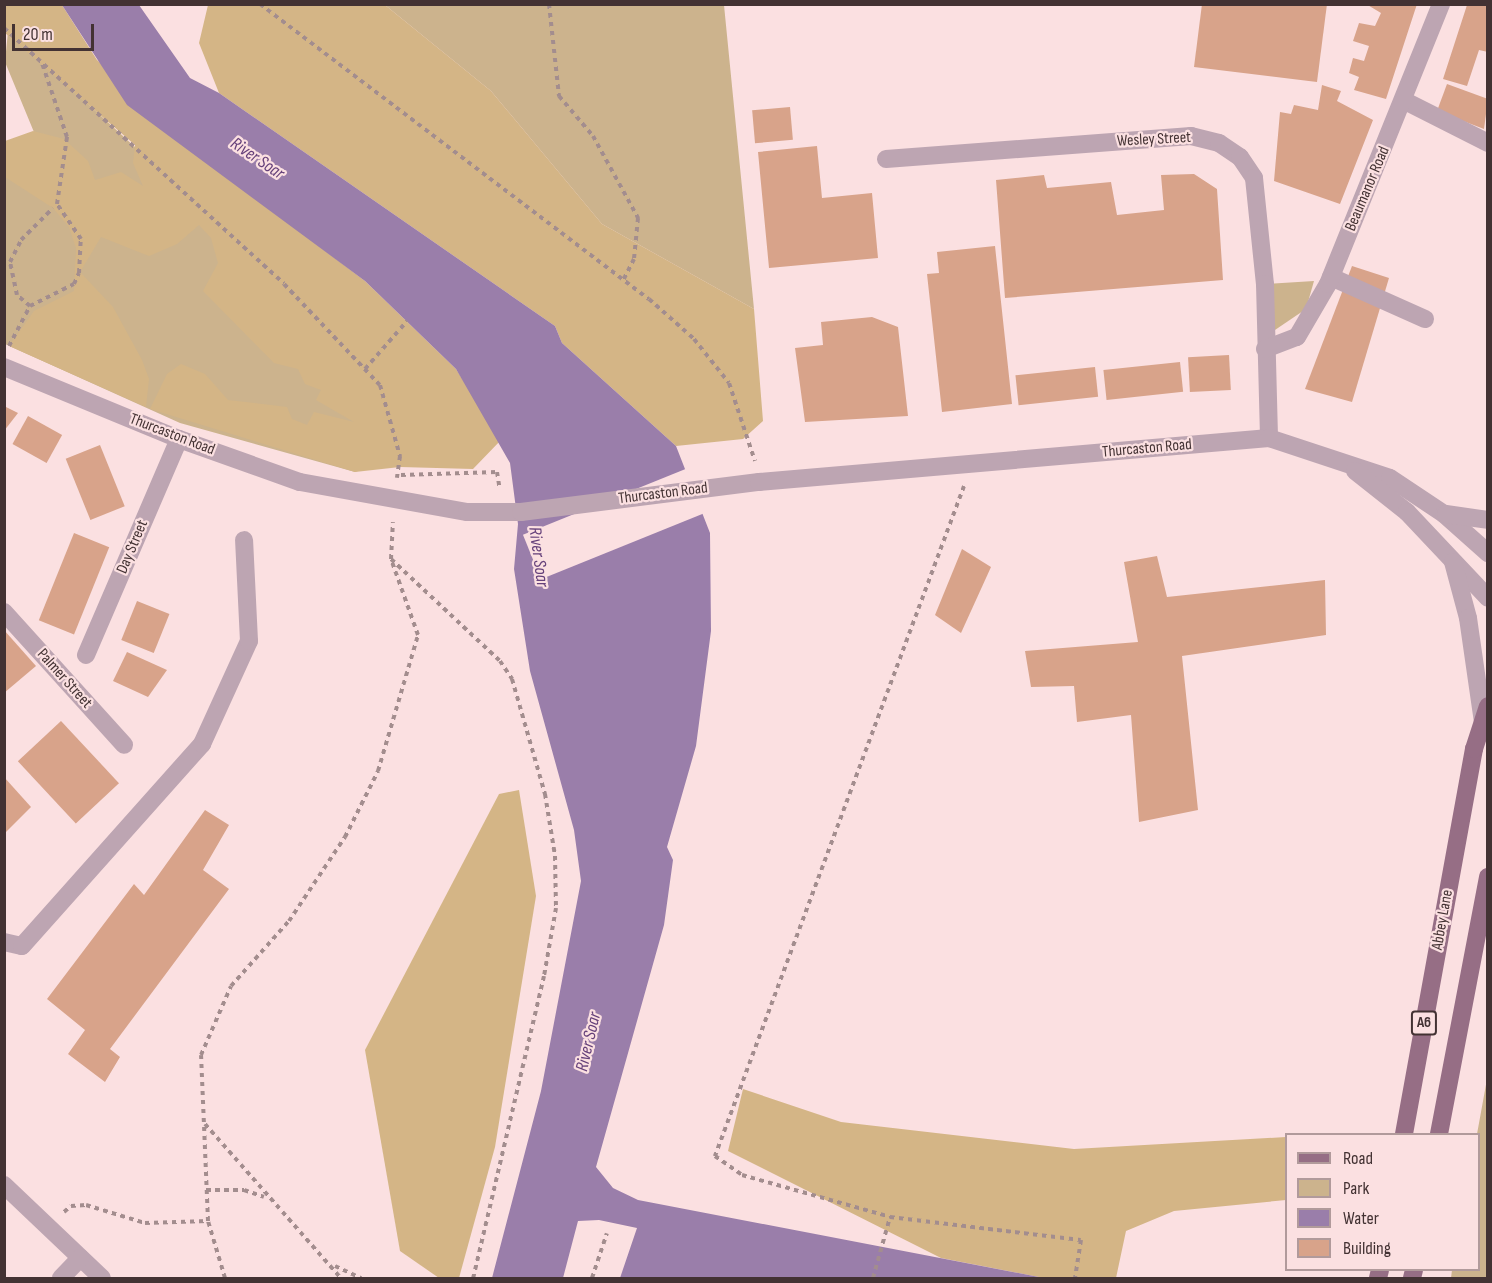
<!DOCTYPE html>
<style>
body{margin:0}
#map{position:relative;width:1492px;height:1283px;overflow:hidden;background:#fbe0e1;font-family:"Sofia Sans Condensed",sans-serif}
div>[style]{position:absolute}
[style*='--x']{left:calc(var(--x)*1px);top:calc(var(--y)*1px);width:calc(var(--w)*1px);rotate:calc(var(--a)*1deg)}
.green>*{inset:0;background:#ccb38d}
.forest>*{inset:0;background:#d4b586}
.water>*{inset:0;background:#9a7eaa}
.pier>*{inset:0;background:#fbe0e1;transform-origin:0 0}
.building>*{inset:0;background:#d8a38a;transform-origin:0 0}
.path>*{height:4px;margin-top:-2px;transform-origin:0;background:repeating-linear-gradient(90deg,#a38d8e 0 4.5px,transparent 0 9px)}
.minor>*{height:18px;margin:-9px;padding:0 9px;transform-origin:9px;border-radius:9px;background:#bda5b2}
.major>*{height:18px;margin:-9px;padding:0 9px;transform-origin:9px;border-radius:9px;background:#966e85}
span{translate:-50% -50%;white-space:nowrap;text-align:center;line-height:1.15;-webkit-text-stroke:4.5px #fbe0e1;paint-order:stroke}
.shield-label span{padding:2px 4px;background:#fbe0e1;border:2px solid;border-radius:4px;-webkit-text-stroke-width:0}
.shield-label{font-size:15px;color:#433233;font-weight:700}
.street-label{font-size:16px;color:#433233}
.water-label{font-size:18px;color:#65407a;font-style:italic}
.frame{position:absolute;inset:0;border:6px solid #433233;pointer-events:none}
.legend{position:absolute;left:1285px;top:1133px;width:195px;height:138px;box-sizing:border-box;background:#fbe0e1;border:2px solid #b19a9b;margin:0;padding:8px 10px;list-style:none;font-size:18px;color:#433233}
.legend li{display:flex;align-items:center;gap:12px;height:30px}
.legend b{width:30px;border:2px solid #b19a9b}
.scale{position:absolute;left:12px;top:24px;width:82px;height:27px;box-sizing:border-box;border:3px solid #433233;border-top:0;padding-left:8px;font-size:18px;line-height:21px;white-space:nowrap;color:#433233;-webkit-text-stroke:4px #fbe0e1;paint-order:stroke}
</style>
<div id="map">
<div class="green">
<div style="clip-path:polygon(385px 5px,724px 5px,754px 309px,602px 224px,491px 91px)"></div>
<div style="clip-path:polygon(8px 31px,251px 253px,400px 456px,355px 472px,180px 423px,5px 344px,5px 148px,36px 137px,5px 62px)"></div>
<div style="clip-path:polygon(1314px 281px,1306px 309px,1272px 332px,1265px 284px)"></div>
<div style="clip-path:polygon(1487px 1079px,1487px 1278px,1451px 1278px,1452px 1270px,1478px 1270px,1477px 1134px)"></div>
</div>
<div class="forest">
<div style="clip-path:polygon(4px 5px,62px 5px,97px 60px,224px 174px,365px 281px,456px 369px,501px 440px,473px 469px,400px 467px,355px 472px,150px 409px,167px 374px,181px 364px,205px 374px,228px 400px,287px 407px,292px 419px,307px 425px,314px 412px,354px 422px,316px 400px,321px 390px,305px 384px,298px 369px,274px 363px,203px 291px,218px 263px,211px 238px,199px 225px,177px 244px,149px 256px,101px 237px,80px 272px,113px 307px,142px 360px,149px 379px,146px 407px,9px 346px,34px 311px,74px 291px,76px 248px,69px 227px,53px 208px,5px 177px,5px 141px,33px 131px,64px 139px,88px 161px,95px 180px,121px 172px,143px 186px,133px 163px,135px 145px,5px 33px)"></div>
<div style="clip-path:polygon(208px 5px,385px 5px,491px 91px,602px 224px,754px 309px,763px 421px,743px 439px,676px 446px,562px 343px,555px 326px,219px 93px,199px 43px)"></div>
<div style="clip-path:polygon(519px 790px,536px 896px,495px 1147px,459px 1278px,439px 1278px,400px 1251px,365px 1050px,499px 794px)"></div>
<div style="clip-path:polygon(743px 1089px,841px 1122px,1074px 1149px,1286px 1137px,1286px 1200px,1174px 1211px,1126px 1231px,1116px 1278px,1044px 1278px,941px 1258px,728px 1151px)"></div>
</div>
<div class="water">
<div style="clip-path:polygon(62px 5px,139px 5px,190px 78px,219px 93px,555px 326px,562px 343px,676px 446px,710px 533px,711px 631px,696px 746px,667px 847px,673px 860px,664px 925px,596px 1167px,613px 1188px,638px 1200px,1044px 1278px,620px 1278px,637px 1228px,599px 1220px,578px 1221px,563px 1278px,492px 1278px,541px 1091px,581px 881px,574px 830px,530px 671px,514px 569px,518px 524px,510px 463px,456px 369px,365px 281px,127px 105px)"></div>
</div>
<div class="pier">
<div style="left:688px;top:468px;width:48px;height:178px;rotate:68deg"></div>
</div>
<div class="building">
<div style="clip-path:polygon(1202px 4px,1327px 4px,1317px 82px,1194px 67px)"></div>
<div style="clip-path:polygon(1366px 4px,1417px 4px,1386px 99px,1354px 90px,1359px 77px,1349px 73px,1353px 58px,1364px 61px,1369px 46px,1353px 41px,1359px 23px,1375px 26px,1381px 13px)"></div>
<div style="clip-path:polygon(1467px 5px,1488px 5px,1488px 52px,1479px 50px,1467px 86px,1443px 79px)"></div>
<div style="clip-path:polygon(1447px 84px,1488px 99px,1484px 129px,1437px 111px)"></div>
<div style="clip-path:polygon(1322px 85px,1341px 91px,1337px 101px,1373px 120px,1340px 204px,1274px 181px,1280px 112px,1291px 114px,1294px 105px,1318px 110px)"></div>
<div style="left:790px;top:107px;width:33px;height:38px;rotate:85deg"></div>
<div style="clip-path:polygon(817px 146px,822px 198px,872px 193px,878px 258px,769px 268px,758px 152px)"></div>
<div style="clip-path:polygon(1194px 174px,1217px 189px,1223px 280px,1005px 298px,996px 180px,1044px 175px,1047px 188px,1111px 182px,1117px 215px,1164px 210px,1161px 175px)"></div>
<div style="clip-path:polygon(995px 246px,1012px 404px,942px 412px,927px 274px,939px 273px,937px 252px)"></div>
<div style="clip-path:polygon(1352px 266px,1389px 278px,1352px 402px,1305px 389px)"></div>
<div style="clip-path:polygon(872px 317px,898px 327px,908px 416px,805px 422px,795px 348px,823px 345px,821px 322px)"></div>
<div style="left:1229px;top:355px;width:35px;height:41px;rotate:87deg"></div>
<div style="left:1180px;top:362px;width:30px;height:77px;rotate:84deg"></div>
<div style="left:1095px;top:367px;width:30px;height:80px;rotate:84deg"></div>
<div style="clip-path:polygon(4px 406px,18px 413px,4px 431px)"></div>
<div style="left:28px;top:416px;width:39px;height:32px;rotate:29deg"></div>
<div style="left:100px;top:445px;width:66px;height:37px;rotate:68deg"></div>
<div style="left:74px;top:533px;width:38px;height:94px;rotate:22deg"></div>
<div style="clip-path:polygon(962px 549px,991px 567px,961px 633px,935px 615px)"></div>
<div style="clip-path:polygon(1157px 556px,1167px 597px,1325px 580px,1326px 635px,1182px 656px,1198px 810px,1139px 822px,1131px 715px,1077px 722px,1074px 686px,1031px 687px,1025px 651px,1138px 642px,1124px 562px)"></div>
<div style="left:137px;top:601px;width:35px;height:42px;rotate:22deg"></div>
<div style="clip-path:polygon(4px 630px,36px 666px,4px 693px)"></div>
<div style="clip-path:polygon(127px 652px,167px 670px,148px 697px,113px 681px)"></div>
<div style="left:61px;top:721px;width:85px;height:59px;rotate:47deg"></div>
<div style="clip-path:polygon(4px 777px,31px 807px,4px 834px)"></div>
<div style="clip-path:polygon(205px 810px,229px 825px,203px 870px,229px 889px,110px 1049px,120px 1057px,105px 1082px,68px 1054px,85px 1030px,47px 999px,134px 884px,144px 895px)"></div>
</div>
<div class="path">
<div style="--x:260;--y:4;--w:488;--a:37.2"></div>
<div style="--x:649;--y:299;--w:60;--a:41.6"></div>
<div style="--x:694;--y:339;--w:56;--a:51.5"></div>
<div style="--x:729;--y:383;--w:82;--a:71.6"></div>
<div style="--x:549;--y:4;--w:93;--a:83.8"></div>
<div style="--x:559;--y:96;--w:52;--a:49.6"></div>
<div style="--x:593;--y:136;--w:94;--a:61.2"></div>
<div style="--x:638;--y:218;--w:41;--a:95.6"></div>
<div style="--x:634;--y:259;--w:25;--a:117"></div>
<div style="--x:4;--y:28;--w:379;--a:42.4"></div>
<div style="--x:284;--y:284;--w:139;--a:46.5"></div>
<div style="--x:380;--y:385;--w:74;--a:74.3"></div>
<div style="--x:400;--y:456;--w:22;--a:98"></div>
<div style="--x:30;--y:306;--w:49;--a:-26.6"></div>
<div style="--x:74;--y:284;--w:12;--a:-66"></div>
<div style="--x:79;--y:273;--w:34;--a:-87"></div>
<div style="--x:81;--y:239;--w:42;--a:-124.4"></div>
<div style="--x:57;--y:204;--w:68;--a:-81.5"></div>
<div style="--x:67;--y:137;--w:78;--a:-108.7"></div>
<div style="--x:9;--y:346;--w:45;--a:-62.3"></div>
<div style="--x:30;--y:306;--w:17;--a:-140"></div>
<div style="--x:17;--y:295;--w:34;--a:-102"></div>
<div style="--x:10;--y:262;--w:25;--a:-63"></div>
<div style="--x:21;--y:240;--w:45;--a:-45"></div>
<div style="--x:365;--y:369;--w:64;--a:-48.8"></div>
<div style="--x:401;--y:475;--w:96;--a:-1.8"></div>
<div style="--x:497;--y:472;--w:18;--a:81"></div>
<div style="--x:964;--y:486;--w:715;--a:110.39"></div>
<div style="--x:715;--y:1156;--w:33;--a:35"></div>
<div style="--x:742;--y:1175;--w:154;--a:15.8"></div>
<div style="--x:890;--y:1217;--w:192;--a:6.9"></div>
<div style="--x:1081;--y:1240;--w:38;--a:99"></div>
<div style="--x:391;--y:559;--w:149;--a:43.1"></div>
<div style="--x:500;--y:661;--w:22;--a:56"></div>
<div style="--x:512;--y:679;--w:120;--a:74"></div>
<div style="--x:545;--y:794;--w:63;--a:80.8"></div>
<div style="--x:555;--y:856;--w:52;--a:88.9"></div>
<div style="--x:556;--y:908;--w:69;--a:100"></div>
<div style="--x:544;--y:976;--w:310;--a:103.2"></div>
<div style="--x:205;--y:1124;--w:205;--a:48.6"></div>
<div style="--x:206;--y:1190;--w:38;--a:0"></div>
<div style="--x:244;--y:1190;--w:21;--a:19"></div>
<div style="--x:64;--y:1212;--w:9;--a:-41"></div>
<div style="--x:71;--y:1206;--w:15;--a:-4"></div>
<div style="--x:86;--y:1205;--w:62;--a:17"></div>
<div style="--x:145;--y:1223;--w:63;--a:-1.8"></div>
<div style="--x:335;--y:1266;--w:29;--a:25"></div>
<div style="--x:225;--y:1278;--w:59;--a:-106.6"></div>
<div style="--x:208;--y:1221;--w:166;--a:-92.4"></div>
<div style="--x:201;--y:1055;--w:75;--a:-66.5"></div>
<div style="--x:231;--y:986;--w:87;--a:-48.3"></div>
<div style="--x:289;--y:921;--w:101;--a:-56.3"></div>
<div style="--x:345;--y:837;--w:74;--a:-63.4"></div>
<div style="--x:378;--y:771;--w:142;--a:-73.6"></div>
<div style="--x:418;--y:635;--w:81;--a:-109.6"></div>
<div style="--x:391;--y:559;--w:37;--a:-87"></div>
<div style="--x:592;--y:1278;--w:47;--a:-71.6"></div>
<div style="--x:873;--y:1278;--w:63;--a:-74.4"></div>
</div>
<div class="minor">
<div style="--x:1405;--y:101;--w:93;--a:26.8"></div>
<div style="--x:886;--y:159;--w:306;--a:-4.3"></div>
<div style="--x:1191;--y:136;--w:29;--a:14"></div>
<div style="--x:1219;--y:143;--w:25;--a:34"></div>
<div style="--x:1240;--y:157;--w:25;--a:56"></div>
<div style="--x:1254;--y:178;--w:107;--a:84.1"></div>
<div style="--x:1265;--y:284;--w:154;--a:88.5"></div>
<div style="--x:1331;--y:277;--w:103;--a:24.1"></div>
<div style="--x:1265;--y:349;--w:34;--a:-21"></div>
<div style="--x:1297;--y:337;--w:61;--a:-59.7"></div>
<div style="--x:1328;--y:284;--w:302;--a:-68"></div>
<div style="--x:4;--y:367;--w:189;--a:22.4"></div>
<div style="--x:179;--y:439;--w:128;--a:19.6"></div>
<div style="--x:300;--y:482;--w:170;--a:10.2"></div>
<div style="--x:467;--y:512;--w:54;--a:0"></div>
<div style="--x:521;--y:512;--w:240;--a:-7.2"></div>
<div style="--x:759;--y:482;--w:512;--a:-4.93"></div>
<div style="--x:1269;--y:438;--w:127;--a:18.3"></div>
<div style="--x:1390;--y:478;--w:65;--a:33.7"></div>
<div style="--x:1444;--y:514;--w:59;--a:41.6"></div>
<div style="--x:1355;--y:471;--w:66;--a:38.3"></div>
<div style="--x:1407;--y:512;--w:118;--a:46.7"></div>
<div style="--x:1446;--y:514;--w:42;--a:8.1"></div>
<div style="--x:1453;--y:562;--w:58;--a:75"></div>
<div style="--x:1468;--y:618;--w:105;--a:81.8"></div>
<div style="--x:4;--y:612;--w:179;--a:47.9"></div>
<div style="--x:86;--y:655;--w:235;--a:-66.7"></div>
<div style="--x:4;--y:942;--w:18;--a:13"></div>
<div style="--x:22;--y:946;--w:271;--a:-48.3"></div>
<div style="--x:202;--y:744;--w:113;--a:-65.5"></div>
<div style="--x:249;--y:641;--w:101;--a:-92.8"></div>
<div style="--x:4;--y:1185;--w:135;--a:43.5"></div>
<div style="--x:61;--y:1278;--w:28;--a:-46"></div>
</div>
<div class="major">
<div style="--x:1404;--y:1134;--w:391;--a:-79.7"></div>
<div style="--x:1474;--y:749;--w:45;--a:-72"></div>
<div style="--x:1439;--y:1134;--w:262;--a:-79.2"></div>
<div style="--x:1378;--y:1278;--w:8;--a:-76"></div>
<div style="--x:1412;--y:1278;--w:8;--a:-76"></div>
</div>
<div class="shield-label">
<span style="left:1424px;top:1023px">A6</span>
</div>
<div class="street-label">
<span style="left:1154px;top:140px;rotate:-3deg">Wesley Street</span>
<span style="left:1368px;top:189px;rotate:-67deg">Beaumanor Road</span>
<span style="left:172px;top:435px;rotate:21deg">Thurcaston Road</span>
<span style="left:1147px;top:449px;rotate:-5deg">Thurcaston Road</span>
<span style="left:663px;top:494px;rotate:-7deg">Thurcaston Road</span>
<span style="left:133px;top:547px;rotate:-67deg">Day Street</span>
<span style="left:64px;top:679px;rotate:48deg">Palmer Street</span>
<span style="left:1443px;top:920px;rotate:-80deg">Abbey Lane</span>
</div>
<div class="water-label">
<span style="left:257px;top:159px;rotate:34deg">River Soar</span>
<span style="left:538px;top:557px;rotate:82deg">River Soar</span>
<span style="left:589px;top:1042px;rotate:-77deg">River Soar</span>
</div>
<div class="frame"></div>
<ul class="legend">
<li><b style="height:8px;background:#966e85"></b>Road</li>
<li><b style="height:16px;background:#ccb38d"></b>Park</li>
<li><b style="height:16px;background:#9a7eaa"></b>Water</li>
<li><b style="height:16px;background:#d8a38a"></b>Building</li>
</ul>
<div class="scale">20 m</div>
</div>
